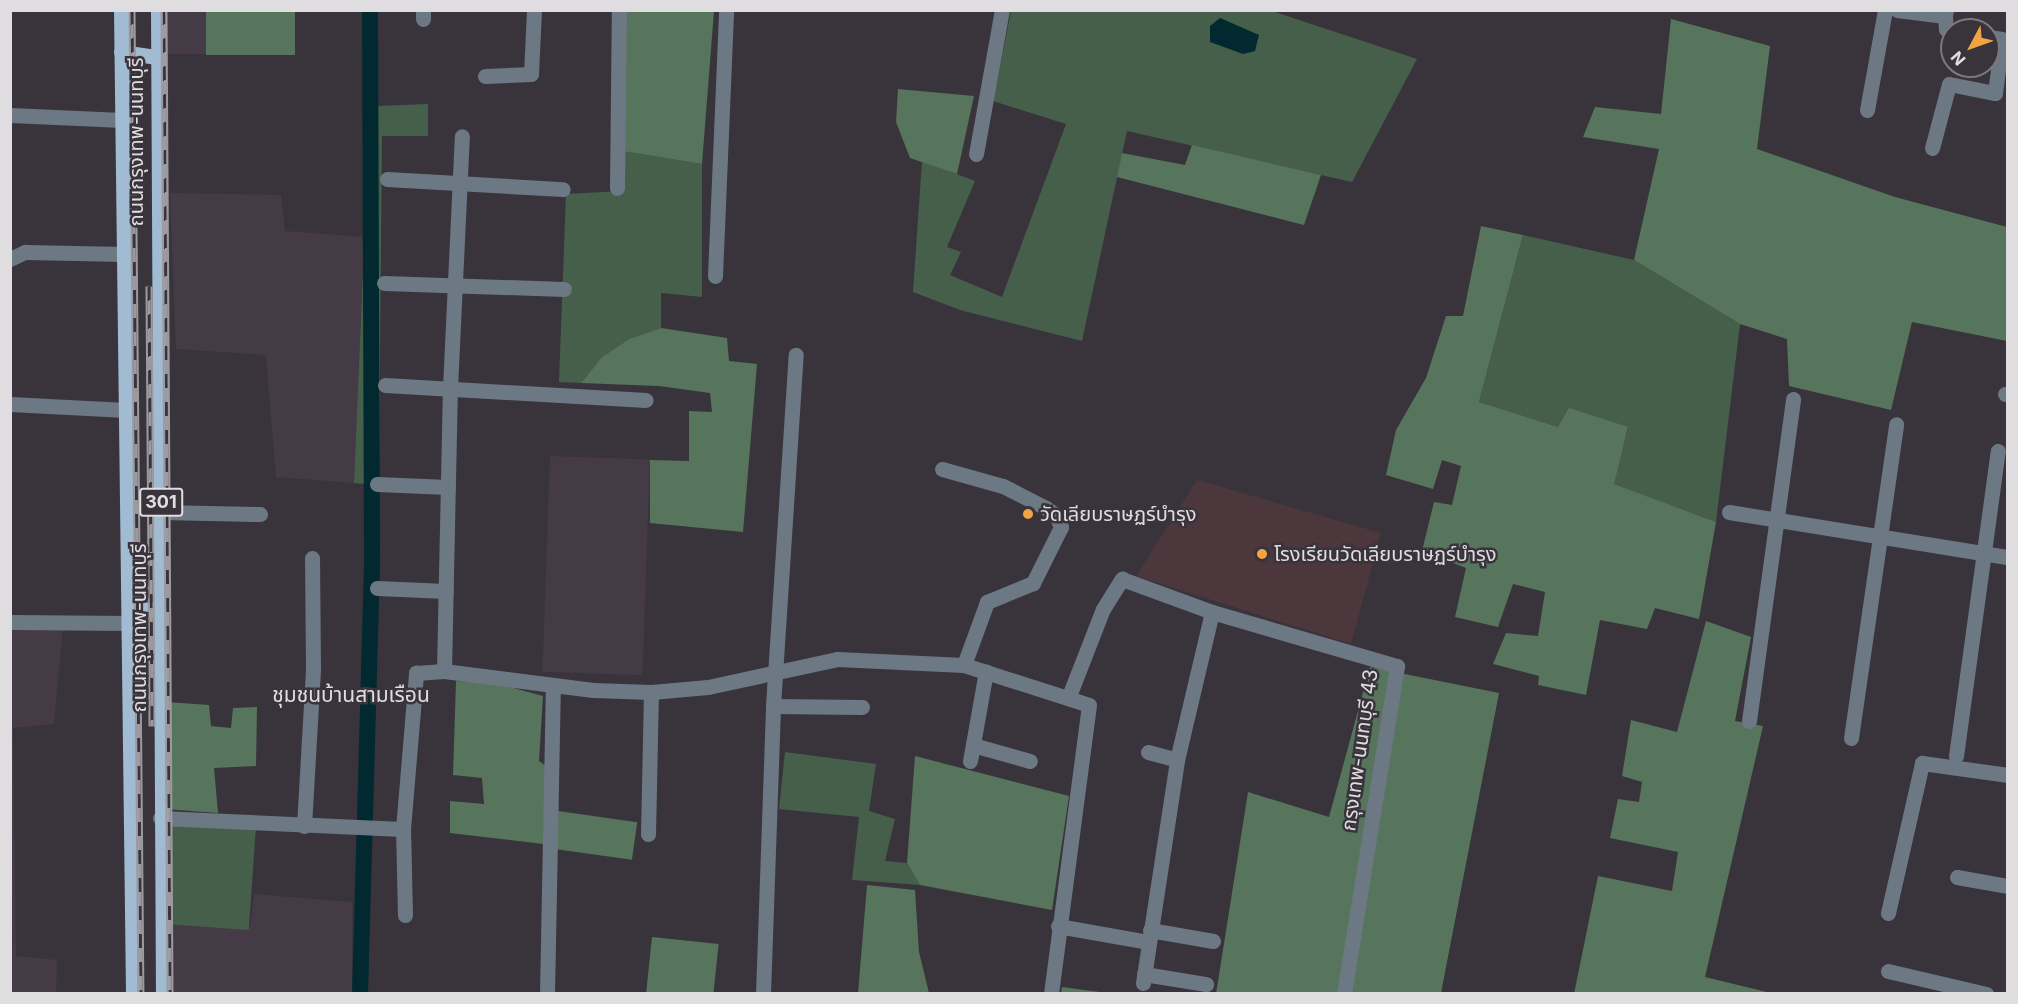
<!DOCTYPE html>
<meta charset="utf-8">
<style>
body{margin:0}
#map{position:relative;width:2018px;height:1004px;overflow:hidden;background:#39343b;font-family:Inter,"Noto Sans Thai",sans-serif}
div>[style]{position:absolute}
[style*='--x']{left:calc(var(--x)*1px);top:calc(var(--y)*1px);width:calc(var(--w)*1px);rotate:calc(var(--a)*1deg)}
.built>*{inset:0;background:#443b47;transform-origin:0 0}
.education>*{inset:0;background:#4c373c}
.green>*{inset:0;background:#465f4b;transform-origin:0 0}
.forest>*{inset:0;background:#56755c;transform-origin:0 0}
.water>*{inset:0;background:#02292f}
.canal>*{height:16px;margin:-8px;padding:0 8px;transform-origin:8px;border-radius:8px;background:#02292f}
.minor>*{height:15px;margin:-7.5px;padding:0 7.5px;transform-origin:7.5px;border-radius:7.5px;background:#6c7985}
.major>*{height:15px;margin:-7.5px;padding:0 7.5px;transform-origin:7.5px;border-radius:7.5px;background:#a1bbd3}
.rail>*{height:7px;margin-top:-3.5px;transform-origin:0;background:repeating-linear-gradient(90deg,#39343b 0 14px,#9d9a9f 0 28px);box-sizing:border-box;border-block:2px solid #9d9a9f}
.dots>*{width:16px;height:16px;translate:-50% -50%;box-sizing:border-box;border:3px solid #39343b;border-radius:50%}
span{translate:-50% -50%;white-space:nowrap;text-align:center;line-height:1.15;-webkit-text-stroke:5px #39343b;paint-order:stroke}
.shield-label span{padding:2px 4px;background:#39343b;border:2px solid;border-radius:4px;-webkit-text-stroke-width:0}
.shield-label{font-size:18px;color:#e0dde1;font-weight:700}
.street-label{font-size:20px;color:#e0dde1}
.poi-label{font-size:20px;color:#e0dde1}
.left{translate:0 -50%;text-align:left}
.neighbourhood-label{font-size:21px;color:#e0dde1}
.frame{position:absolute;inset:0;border:12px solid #e0dde1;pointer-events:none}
.north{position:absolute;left:1940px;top:18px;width:60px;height:60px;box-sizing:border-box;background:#39343b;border:2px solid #7c787d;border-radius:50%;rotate:229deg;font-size:16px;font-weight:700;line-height:24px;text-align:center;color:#e0dde1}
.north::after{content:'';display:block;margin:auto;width:21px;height:27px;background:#f3a442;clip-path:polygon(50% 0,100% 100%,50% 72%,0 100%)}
</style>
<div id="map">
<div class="built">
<div style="left:161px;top:11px;width:45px;height:43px"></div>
<div style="clip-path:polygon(170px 193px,281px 195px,285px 231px,364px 237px,354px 483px,276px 477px,266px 355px,176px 349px)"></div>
<div style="left:550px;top:456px;width:100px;height:216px;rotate:2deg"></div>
<div style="clip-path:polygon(63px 627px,54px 724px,13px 728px,16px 956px,57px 960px,56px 993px,11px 993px,10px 628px)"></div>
<div style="clip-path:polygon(254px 894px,352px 902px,352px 993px,169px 993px,167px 924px,250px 928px)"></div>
</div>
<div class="education">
<div style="clip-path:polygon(1197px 480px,1381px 533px,1351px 644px,1136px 576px)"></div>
</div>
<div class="green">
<div style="clip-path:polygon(376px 10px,377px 106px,428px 104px,428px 136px,382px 136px,379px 473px,365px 484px,354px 483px,365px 221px,363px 11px)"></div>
<div style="clip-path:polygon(1011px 11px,1272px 11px,1417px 59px,1352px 182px,1127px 131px,1082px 341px,960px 310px,913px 292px,922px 161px,975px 181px,947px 247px,961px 252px,950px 275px,1002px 297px,1066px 124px,993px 101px)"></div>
<div style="clip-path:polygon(622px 151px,702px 164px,702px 297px,661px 293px,661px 328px,629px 339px,602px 357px,581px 383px,559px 382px,566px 194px,622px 191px)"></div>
<div style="clip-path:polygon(1523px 235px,1634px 260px,1740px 324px,1716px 522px,1613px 484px,1628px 428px,1558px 427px,1479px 402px)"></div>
<div style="clip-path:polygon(785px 752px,876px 764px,869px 811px,895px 819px,885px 861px,907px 863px,920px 885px,852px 880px,859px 817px,779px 809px)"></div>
<div style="left:167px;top:823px;width:89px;height:101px;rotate:4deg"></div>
</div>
<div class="forest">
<div style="left:206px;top:11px;width:89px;height:44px"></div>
<div style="clip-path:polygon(626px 11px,714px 11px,702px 164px,622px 151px)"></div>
<div style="clip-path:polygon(1671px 19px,1770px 46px,1757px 149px,1895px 197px,2007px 227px,2007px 341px,1912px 322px,1891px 410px,1789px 386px,1787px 339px,1740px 324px,1634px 260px,1659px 149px,1583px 137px,1595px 107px,1661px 114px)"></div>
<div style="clip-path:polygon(898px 89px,974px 96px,957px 174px,910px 158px,896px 122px)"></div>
<div style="clip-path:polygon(1192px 145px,1321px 175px,1304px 225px,1117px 177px,1122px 153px,1185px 165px)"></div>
<div style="clip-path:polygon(1481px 226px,1523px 235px,1479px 402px,1558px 427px,1569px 408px,1628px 427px,1614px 484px,1716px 522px,1699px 619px,1655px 608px,1647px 629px,1600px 620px,1586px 695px,1538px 685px,1539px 676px,1493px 664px,1506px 633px,1538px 636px,1545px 592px,1513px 584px,1498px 627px,1455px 617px,1466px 568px,1422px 551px,1434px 502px,1452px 505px,1461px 466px,1442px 460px,1433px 489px,1386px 475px,1396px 430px,1426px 378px,1446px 316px,1463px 316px)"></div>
<div style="clip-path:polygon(661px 328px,727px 338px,729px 361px,757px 364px,743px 532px,650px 523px,650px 460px,689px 461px,689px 411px,712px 412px,710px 393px,659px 386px,581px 383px,602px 357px,629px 339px)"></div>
<div style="clip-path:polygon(1706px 621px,1751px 637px,1735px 721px,1763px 726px,1705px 977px,1771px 993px,1574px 994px,1598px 876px,1672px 891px,1678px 852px,1610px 838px,1618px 799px,1639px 802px,1642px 782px,1622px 776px,1631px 720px,1677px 732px)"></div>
<div style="clip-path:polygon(1370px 667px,1499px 693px,1441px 993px,1216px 994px,1248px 792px,1329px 817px)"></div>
<div style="clip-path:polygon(456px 681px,499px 684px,543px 696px,539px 761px,546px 766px,543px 844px,450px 833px,450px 801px,484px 804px,482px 778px,453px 775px)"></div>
<div style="clip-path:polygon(167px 702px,209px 705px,211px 726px,231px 728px,233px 708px,257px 707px,256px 766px,214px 768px,218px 813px,165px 809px)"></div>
<div style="clip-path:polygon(915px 756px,1069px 796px,1052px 910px,920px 885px,907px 863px)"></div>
<div style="left:558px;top:811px;width:80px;height:38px;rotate:8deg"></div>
<div style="clip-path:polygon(867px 885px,915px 890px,919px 952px,929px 993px,858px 993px)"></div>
<div style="left:652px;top:937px;width:67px;height:56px;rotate:6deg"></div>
<div style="clip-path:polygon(1062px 987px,1107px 993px,1061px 993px)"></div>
</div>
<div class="water">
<div style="clip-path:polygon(1220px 18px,1259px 35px,1255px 51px,1243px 54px,1210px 42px,1210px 26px)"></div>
</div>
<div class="canal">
<div style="--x:360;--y:994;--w:437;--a:-88.4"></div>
<div style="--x:372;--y:557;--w:547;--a:-90.21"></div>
</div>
<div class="minor">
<div style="--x:1897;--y:10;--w:48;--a:7.1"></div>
<div style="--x:1945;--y:16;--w:6;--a:-81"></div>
<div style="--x:1945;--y:16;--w:13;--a:86"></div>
<div style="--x:1946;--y:29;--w:7;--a:27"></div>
<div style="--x:423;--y:19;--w:9;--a:-90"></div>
<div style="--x:485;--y:76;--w:46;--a:-2.5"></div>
<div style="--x:531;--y:74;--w:64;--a:-87.3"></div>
<div style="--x:1867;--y:110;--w:102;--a:-79.8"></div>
<div style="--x:10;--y:115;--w:112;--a:2.6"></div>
<div style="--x:1932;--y:148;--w:66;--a:-75.1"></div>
<div style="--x:1949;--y:84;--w:47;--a:11.1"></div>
<div style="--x:1995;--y:93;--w:54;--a:-82.6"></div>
<div style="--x:2002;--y:39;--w:14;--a:-172"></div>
<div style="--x:976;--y:154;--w:146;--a:-79.8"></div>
<div style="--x:387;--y:179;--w:176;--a:3.3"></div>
<div style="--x:617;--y:188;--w:178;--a:-89.4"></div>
<div style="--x:10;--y:259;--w:17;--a:-25"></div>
<div style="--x:25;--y:252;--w:99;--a:1.2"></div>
<div style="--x:715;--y:276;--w:266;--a:-87.6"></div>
<div style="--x:384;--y:283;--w:180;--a:1.9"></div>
<div style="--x:385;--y:385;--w:261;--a:3.3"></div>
<div style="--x:2005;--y:394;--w:3;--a:0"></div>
<div style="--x:10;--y:404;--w:116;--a:3"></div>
<div style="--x:942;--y:469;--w:63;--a:15.6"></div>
<div style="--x:1003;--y:486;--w:48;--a:27.1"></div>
<div style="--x:1046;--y:508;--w:12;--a:35"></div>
<div style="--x:1056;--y:515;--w:13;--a:67"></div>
<div style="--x:1061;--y:527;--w:63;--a:116.6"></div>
<div style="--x:1033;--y:583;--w:50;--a:157.6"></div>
<div style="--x:987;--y:602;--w:67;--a:110.1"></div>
<div style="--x:377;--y:484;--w:71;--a:2.4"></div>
<div style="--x:161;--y:512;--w:99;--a:1.2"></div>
<div style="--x:1729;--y:512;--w:283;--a:9.2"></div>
<div style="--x:377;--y:588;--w:69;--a:2.5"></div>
<div style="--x:10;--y:622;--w:119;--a:0.5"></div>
<div style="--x:444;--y:671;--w:283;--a:-88.8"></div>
<div style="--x:450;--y:388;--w:252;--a:-87.3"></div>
<div style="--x:1069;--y:696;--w:93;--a:-68.7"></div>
<div style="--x:1103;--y:609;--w:36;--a:-58"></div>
<div style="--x:1122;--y:579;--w:96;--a:20.1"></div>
<div style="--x:1212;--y:612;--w:193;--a:16.3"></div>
<div style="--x:1397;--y:666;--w:332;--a:99.2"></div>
<div style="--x:773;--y:706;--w:89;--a:0.6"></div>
<div style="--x:1749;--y:721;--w:325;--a:-82.2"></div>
<div style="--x:1851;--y:738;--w:317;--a:-81.8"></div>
<div style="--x:973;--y:745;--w:59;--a:15.7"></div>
<div style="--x:1148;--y:752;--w:30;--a:15"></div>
<div style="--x:1956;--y:756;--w:308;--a:-82.2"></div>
<div style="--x:970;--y:761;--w:91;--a:-79.9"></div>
<div style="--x:160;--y:818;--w:243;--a:2.6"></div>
<div style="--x:304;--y:826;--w:157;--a:-86.7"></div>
<div style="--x:313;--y:669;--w:111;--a:-90.5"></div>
<div style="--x:648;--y:834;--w:142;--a:-88.8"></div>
<div style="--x:1957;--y:877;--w:52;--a:10"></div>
<div style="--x:1888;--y:913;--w:154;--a:-77.2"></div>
<div style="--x:1922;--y:763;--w:87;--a:7.9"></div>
<div style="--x:405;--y:915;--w:86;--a:-91.3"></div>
<div style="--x:403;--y:829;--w:157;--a:-85.2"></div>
<div style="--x:416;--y:673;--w:28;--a:-4"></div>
<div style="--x:444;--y:671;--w:150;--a:7.3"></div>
<div style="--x:593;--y:690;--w:58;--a:2"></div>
<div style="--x:651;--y:692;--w:57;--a:-5"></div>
<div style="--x:708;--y:687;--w:132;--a:-12.2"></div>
<div style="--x:837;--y:659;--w:127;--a:2.7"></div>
<div style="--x:964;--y:665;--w:131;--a:17.7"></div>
<div style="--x:1089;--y:705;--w:291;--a:97.5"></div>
<div style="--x:1058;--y:926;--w:91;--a:10.1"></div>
<div style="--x:1150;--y:930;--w:64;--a:9.9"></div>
<div style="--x:1888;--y:971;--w:101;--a:13.2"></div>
<div style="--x:1144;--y:974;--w:63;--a:9.2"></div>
<div style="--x:1143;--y:983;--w:226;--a:-81.3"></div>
<div style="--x:1177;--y:760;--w:152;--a:-76.7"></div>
<div style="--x:547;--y:994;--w:309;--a:-88.9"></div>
<div style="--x:763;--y:994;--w:288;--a:-88"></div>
<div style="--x:773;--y:706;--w:352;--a:-86.3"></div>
</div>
<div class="major">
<div style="--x:121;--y:10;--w:984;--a:89.3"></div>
<div style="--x:158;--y:10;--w:984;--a:89.71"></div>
<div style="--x:121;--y:52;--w:37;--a:8"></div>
<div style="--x:129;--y:609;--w:31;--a:2"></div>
</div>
<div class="rail">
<div style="--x:132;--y:10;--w:984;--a:89.48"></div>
<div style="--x:164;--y:10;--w:984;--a:89.65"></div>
<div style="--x:149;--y:286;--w:440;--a:89.6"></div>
</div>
<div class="dots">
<div style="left:1028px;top:514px;background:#f3a442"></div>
<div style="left:1262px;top:554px;background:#f3a442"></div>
</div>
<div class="shield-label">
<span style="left:161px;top:502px">301</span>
</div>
<div class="street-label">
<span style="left:136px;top:142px;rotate:-90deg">ถนนกรุงเทพ-นนทบุรี</span>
<span style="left:139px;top:628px;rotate:-90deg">ถนนกรุงเทพ-นนทบุรี</span>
<span style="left:1360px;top:750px;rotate:-82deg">กรุงเทพ-นนทบุรี 43</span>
</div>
<div class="poi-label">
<span class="left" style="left:1040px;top:514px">วัดเลียบราษฏร์บำรุง</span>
<span class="left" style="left:1274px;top:554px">โรงเรียนวัดเลียบราษฏร์บำรุง</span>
</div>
<div class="neighbourhood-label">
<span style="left:351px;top:695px">ชุมชนบ้านสามเรือน</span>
</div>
<div class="frame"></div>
<div class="north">N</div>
</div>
